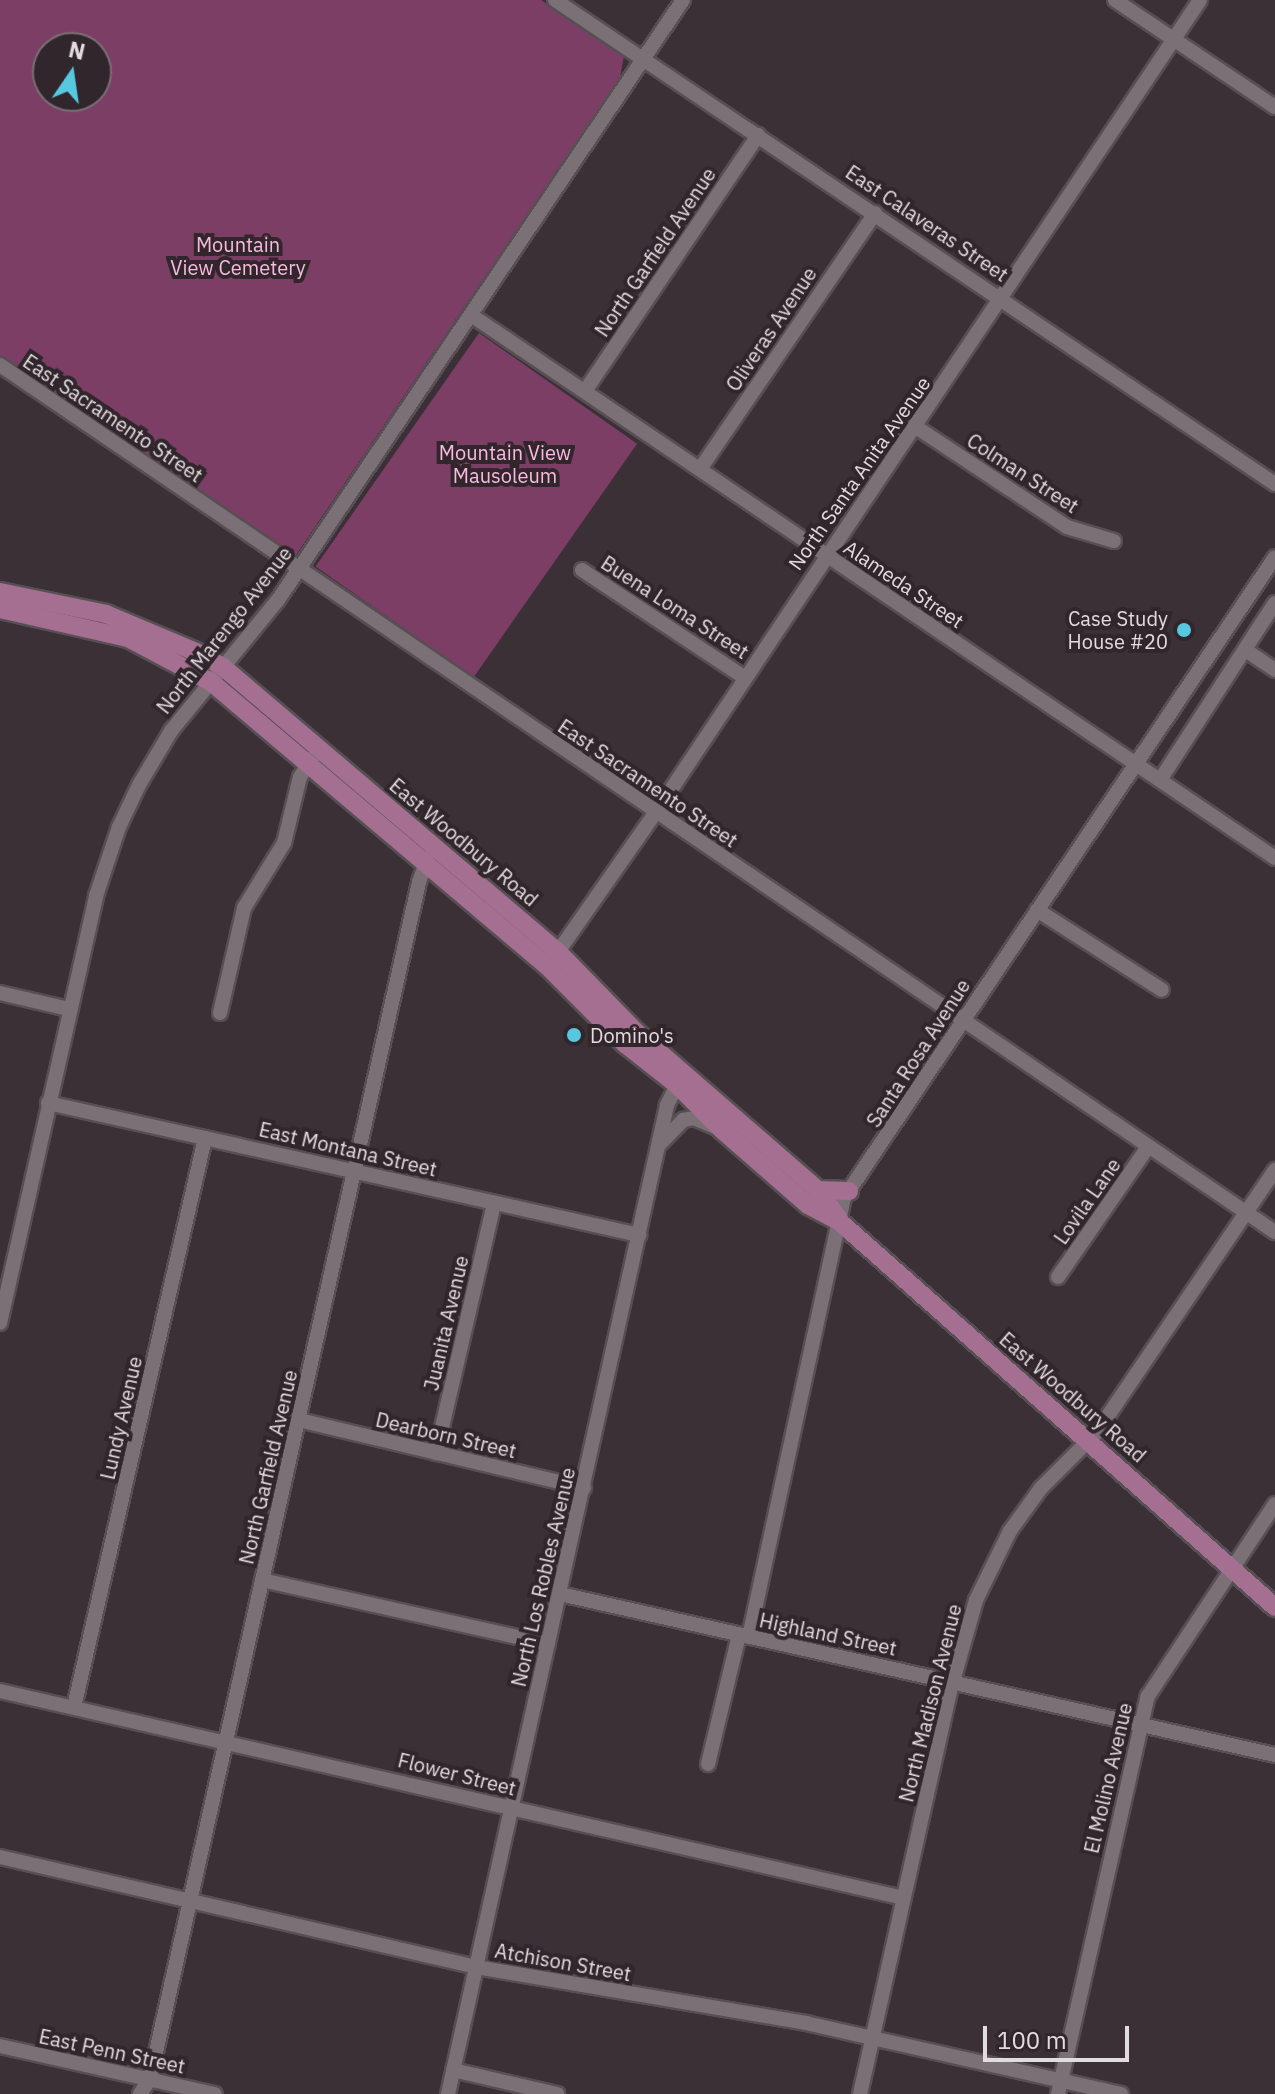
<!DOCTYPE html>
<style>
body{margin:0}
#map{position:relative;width:1275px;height:2094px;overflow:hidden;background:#3a3036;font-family:"IBM Plex Sans",sans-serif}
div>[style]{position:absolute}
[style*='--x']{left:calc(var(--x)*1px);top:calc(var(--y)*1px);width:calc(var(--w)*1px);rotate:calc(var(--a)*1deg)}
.green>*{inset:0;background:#7d3e66;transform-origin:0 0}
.roads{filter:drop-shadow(2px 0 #574f53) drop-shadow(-2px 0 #574f53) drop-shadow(0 2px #574f53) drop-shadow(0 -2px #574f53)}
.minor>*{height:14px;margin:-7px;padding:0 7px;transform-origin:7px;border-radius:7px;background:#7c7077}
.major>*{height:18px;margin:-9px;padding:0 9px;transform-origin:9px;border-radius:9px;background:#a46f90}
.dots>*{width:22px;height:22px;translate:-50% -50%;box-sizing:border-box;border:4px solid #30262c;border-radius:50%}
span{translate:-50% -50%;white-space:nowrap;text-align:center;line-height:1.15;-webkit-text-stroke:8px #30262c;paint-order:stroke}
.street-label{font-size:20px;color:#e2dcdf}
.park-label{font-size:20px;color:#fab9df}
.poi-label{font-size:20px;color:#e2dcdf}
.right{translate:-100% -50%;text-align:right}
.left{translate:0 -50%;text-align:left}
.north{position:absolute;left:32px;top:32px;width:80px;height:80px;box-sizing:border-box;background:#30262c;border:2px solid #776f74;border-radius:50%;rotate:13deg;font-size:22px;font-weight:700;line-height:32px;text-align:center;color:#e2dcdf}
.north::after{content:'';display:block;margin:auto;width:28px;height:36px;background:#56c9e1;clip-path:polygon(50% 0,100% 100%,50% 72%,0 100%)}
.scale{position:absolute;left:983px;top:2026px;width:146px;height:36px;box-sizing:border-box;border:4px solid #e2dcdf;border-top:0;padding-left:10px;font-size:24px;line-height:28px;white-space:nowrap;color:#e2dcdf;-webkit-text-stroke:6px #30262c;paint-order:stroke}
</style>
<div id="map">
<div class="green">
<div style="clip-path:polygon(evenodd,0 0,541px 0,624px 56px,620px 77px,296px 555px,0 356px,0 0,48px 48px,96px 48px,96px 96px,48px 96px,48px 48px)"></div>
<div style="left:479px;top:333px;width:193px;height:285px;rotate:35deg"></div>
</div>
<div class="roads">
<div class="minor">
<div style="--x:555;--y:0;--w:868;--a:33.91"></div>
<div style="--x:1115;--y:0;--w:192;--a:33.8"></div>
<div style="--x:471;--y:315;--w:970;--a:34.03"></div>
<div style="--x:0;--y:365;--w:1542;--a:34.22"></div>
<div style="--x:585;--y:391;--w:309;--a:-55.9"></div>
<div style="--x:916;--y:427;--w:181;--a:33.5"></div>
<div style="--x:1067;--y:527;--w:49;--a:16.6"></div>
<div style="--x:700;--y:469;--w:310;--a:-55.6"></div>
<div style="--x:582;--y:570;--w:196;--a:33.5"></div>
<div style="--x:1247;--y:651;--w:34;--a:34"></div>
<div style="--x:1160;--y:780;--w:211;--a:-57"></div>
<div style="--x:1037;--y:910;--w:148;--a:32.6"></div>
<div style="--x:553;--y:959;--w:179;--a:-55"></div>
<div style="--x:656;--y:812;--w:977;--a:-56.18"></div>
<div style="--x:0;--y:993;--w:71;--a:13.1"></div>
<div style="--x:220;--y:1013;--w:108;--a:-77.1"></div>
<div style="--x:244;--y:908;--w:76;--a:-58.4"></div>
<div style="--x:284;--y:843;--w:68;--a:-76.4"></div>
<div style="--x:300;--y:777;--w:24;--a:-57"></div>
<div style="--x:48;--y:1103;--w:606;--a:12.59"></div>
<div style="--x:659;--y:1145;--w:35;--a:-46"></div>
<div style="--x:683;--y:1120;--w:11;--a:-10"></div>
<div style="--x:694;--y:1118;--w:25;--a:23"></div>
<div style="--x:1058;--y:1277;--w:158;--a:-55.3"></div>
<div style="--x:0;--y:1323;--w:438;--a:-77.3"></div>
<div style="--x:96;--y:896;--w:73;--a:-71.6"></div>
<div style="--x:119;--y:827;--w:47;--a:-64.5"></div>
<div style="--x:139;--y:785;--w:63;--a:-59.3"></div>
<div style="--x:171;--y:731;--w:169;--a:-50.8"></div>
<div style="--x:278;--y:600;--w:724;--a:-55.98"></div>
<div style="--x:299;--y:1420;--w:293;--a:13.4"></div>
<div style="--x:436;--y:1453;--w:257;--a:-76.9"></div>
<div style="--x:262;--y:1580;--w:293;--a:12.6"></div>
<div style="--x:560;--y:1594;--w:733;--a:12.69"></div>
<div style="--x:749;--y:1637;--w:449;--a:-77.8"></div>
<div style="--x:844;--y:1198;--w:772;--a:-56.08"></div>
<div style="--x:0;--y:1691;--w:927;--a:12.9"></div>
<div style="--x:74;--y:1707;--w:584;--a:-77.03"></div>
<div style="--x:708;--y:1764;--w:133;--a:-76.5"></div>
<div style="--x:0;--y:1857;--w:489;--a:13"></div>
<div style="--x:476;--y:1967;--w:335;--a:9.6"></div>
<div style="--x:806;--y:2023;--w:323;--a:12.7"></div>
<div style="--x:0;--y:2046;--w:220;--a:12.6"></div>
<div style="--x:453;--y:2070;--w:107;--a:13"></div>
<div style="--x:140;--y:2094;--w:18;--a:-56"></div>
<div style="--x:150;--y:2079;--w:1227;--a:-77.33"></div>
<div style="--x:419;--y:882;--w:27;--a:-70"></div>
<div style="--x:448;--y:2094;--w:1013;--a:-77.51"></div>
<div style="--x:667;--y:1105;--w:30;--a:-63"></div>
<div style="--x:860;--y:2094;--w:409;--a:-77.4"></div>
<div style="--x:949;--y:1695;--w:99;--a:-74.1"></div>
<div style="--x:976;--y:1600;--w:77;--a:-63.8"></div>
<div style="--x:1010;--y:1531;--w:53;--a:-54.2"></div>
<div style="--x:1041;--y:1488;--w:79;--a:-45"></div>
<div style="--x:1097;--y:1432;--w:317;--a:-55.8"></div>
<div style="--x:1058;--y:2094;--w:408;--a:-77.3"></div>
<div style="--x:1148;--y:1696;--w:230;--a:-56.5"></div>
</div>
<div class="major">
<div style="--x:0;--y:592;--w:108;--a:11.7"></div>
<div style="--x:106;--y:614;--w:98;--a:22.9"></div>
<div style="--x:196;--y:652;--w:31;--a:29"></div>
<div style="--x:223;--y:667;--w:440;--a:40.4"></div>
<div style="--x:558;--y:952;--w:112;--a:45.7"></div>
<div style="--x:636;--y:1032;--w:241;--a:41"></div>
<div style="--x:818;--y:1190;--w:36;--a:54"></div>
<div style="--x:0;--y:609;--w:131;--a:12.8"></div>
<div style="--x:128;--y:638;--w:94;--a:27.9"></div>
<div style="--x:211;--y:682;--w:440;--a:40.2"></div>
<div style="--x:547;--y:966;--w:110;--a:45"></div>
<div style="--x:625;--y:1044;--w:65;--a:38.1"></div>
<div style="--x:676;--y:1084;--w:65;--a:45"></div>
<div style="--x:722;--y:1130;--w:114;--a:41.1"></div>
<div style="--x:808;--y:1205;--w:36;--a:28"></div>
<div style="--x:840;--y:1222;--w:581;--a:41.51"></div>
<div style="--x:818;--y:1190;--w:31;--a:2"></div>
</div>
</div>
<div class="dots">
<div style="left:1184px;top:630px;background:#56c9e1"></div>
<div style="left:574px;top:1035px;background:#56c9e1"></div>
</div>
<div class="street-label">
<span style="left:927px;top:223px;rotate:34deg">East Calaveras Street</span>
<span style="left:655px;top:252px;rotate:-56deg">North Garfield Avenue</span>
<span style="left:771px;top:329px;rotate:-56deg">Oliveras Avenue</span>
<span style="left:113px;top:418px;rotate:34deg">East Sacramento Street</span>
<span style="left:859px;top:473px;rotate:-55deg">North Santa Anita Avenue</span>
<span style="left:1023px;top:473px;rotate:33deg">Colman Street</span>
<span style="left:904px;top:584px;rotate:34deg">Alameda Street</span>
<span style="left:675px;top:607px;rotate:33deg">Buena Loma Street</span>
<span style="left:224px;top:630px;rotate:-52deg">North Marengo Avenue</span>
<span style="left:648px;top:783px;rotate:34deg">East Sacramento Street</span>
<span style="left:464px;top:842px;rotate:40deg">East Woodbury Road</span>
<span style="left:918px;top:1053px;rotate:-57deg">Santa Rosa Avenue</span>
<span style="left:348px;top:1149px;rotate:13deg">East Montana Street</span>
<span style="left:1087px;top:1201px;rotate:-55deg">Lovila Lane</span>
<span style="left:446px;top:1323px;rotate:-77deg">Juanita Avenue</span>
<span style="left:1073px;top:1397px;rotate:41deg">East Woodbury Road</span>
<span style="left:121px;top:1418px;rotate:-77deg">Lundy Avenue</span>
<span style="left:446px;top:1435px;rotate:13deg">Dearborn Street</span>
<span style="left:268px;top:1467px;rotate:-77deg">North Garfield Avenue</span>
<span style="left:543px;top:1577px;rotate:-77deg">North Los Robles Avenue</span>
<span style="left:828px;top:1634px;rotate:12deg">Highland Street</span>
<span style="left:930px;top:1703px;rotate:-76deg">North Madison Avenue</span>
<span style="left:457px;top:1774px;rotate:14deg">Flower Street</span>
<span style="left:1108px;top:1778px;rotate:-77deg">El Molino Avenue</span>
<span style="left:563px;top:1962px;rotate:10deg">Atchison Street</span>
<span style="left:112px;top:2051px;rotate:12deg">East Penn Street</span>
</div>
<div class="park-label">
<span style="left:238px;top:256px">Mountain<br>View Cemetery</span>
<span style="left:505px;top:464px">Mountain View<br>Mausoleum</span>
</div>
<div class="poi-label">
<span class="right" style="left:1168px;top:630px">Case Study<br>House #20</span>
<span class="left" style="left:590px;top:1035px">Domino's</span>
</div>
<div class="north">N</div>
<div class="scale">100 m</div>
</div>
